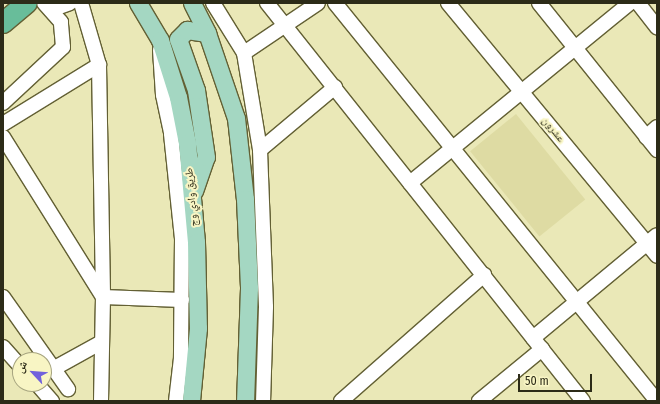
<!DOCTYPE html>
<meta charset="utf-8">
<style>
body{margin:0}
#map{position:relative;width:660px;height:404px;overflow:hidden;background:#eae8b7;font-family:"Fira Sans Condensed","Noto Naskh Arabic",sans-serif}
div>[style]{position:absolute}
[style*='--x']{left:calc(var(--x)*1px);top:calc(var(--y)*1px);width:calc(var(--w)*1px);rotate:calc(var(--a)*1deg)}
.built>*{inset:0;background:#dedba3;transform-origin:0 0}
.roads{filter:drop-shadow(1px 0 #636034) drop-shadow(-1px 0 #636034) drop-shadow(0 1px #636034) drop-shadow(0 -1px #636034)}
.minor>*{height:14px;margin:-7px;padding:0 7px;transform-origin:7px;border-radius:7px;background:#fff}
.major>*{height:17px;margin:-8.5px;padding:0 8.5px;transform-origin:8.5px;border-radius:8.5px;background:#a4d7c2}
.highway>*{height:20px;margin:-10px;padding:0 10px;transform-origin:10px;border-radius:10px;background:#68bd9a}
span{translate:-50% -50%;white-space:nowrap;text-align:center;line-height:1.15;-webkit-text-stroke:4px #f8f5c4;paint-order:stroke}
.street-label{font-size:11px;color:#2c2b18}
.frame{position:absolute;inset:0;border:4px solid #2c2b18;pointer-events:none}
.north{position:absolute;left:12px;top:352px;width:40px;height:40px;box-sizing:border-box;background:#f8f5c4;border:1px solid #a6a47f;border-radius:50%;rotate:296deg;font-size:11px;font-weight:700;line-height:16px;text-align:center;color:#2c2b18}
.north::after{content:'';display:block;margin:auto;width:14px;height:18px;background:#7161dc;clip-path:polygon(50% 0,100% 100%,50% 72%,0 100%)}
.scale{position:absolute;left:518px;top:374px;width:74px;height:18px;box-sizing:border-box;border:2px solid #2c2b18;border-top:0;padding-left:5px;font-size:12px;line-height:14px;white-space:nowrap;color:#2c2b18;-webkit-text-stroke:3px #f8f5c4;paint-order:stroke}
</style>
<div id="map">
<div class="built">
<div style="left:516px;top:114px;width:110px;height:59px;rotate:51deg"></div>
</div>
<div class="roads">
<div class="minor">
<div style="--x:81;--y:3;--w:65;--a:73.8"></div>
<div style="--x:99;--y:65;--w:232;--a:89"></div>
<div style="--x:103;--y:297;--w:104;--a:91.1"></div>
<div style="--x:213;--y:3;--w:59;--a:58.2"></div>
<div style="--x:244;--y:53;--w:98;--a:80.6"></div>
<div style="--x:260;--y:150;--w:157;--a:87.8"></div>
<div style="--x:266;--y:307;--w:94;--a:91.8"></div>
<div style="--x:267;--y:3;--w:508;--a:51.55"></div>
<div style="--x:335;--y:3;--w:512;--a:51.03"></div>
<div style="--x:448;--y:3;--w:328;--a:50.4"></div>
<div style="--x:539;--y:3;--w:189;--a:51.2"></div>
<div style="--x:638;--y:3;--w:31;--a:52"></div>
<div style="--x:51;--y:10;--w:20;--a:-20"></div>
<div style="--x:160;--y:50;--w:45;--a:86.2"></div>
<div style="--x:163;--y:95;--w:40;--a:78"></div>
<div style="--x:171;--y:134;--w:105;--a:84"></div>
<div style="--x:182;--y:238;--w:120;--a:90.5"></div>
<div style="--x:181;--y:358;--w:43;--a:96.6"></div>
<div style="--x:244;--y:53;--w:89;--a:-34"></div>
<div style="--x:3;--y:103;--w:82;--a:-43"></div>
<div style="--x:63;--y:47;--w:25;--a:-95"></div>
<div style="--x:61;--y:22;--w:25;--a:-132"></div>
<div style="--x:3;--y:124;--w:113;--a:-31.6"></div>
<div style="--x:3;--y:137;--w:189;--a:58"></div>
<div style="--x:103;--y:297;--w:79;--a:2.2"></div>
<div style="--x:646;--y:137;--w:15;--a:-42"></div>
<div style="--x:260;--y:150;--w:98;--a:-40"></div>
<div style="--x:410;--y:183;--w:284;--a:-39.3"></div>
<div style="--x:3;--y:297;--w:113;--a:54.8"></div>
<div style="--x:533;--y:338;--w:161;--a:-39.7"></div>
<div style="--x:3;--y:347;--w:25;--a:48"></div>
<div style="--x:53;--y:369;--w:56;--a:-28.9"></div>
<div style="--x:37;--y:384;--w:23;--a:49"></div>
<div style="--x:341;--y:401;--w:191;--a:-41.4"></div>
<div style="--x:479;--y:401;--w:82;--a:-39.5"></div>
</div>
<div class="major">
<div style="--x:138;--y:3;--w:43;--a:59.3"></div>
<div style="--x:160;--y:40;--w:60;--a:72.5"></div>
<div style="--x:178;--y:97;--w:47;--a:78.9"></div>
<div style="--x:187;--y:143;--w:99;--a:84.8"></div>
<div style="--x:196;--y:242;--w:86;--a:88.7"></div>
<div style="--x:198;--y:328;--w:73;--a:95.5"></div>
<div style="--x:192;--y:3;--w:34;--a:63"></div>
<div style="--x:207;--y:33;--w:90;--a:71.2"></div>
<div style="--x:236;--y:118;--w:81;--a:83.7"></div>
<div style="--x:245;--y:199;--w:89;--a:87.4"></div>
<div style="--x:249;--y:288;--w:113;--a:92"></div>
<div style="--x:194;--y:191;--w:36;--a:-71"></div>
<div style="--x:206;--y:157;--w:68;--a:-98.5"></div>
<div style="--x:196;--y:90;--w:54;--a:-109.4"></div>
<div style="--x:178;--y:39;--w:13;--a:-45"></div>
<div style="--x:187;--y:30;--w:20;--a:9"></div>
</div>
<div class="highway">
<div style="--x:3;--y:23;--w:31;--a:-40"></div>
</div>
</div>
<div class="street-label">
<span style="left:553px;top:130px;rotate:51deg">عشرون</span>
<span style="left:192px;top:197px;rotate:-95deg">طريق وادي وج</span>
</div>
<div class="frame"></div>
<div class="north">ش</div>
<div class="scale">50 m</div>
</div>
